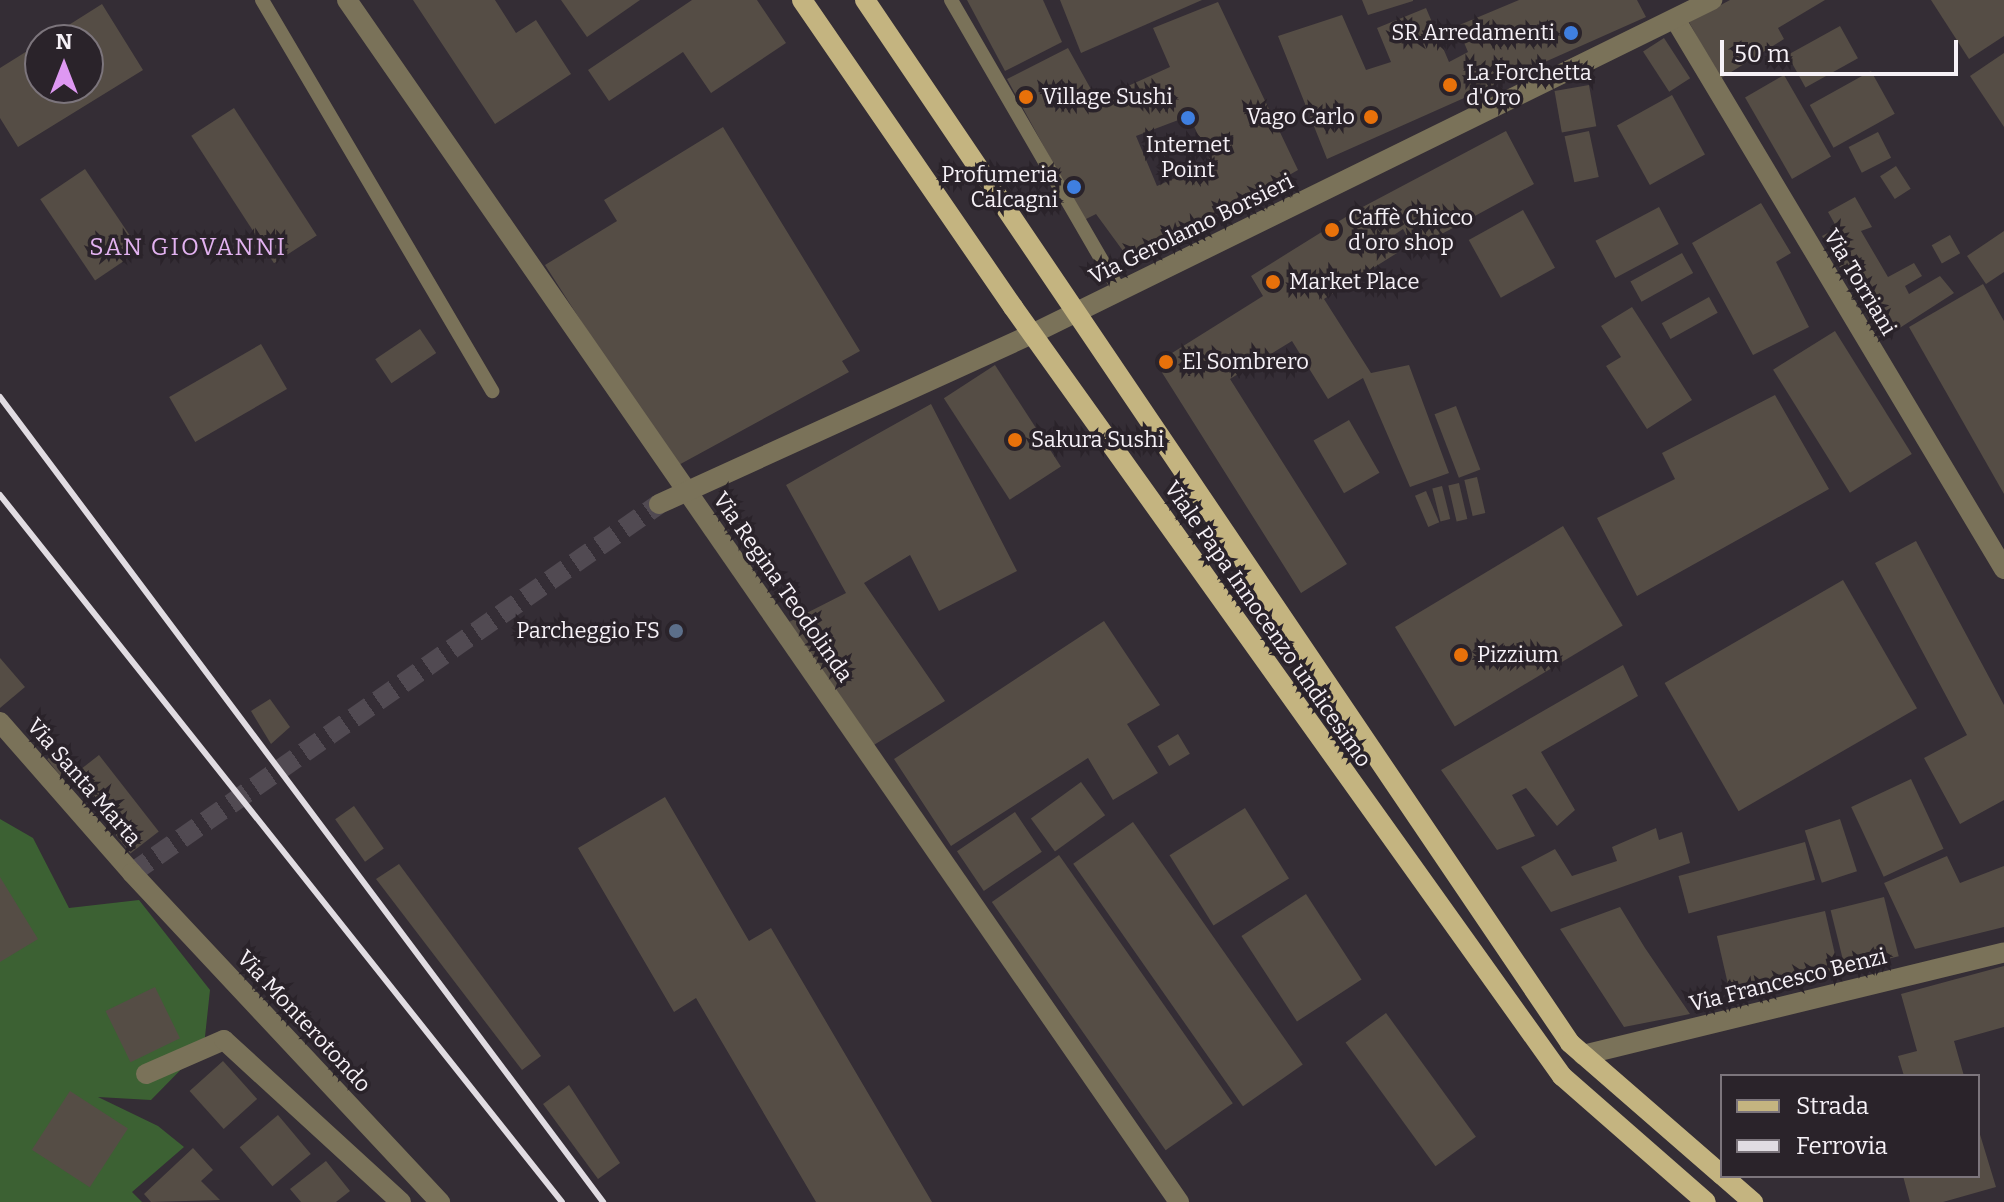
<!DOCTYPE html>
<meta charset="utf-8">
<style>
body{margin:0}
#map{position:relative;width:2004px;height:1202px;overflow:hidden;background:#342d35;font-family:Bitter,serif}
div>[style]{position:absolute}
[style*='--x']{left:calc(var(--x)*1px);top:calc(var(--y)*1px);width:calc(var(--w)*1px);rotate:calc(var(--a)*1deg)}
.forest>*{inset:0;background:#3c6133}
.building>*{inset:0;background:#554d45;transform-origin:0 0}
.minor-tunnel>*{height:20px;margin-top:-10px;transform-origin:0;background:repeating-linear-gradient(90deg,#514a52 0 20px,transparent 0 30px)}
.service>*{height:14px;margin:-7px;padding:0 7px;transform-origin:7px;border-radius:7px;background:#7a7259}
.minor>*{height:20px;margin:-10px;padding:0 10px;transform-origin:10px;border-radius:10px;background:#7a7259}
.primary>*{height:20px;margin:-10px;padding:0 10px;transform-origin:10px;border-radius:10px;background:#c4b480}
.rail>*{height:6px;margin:-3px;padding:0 3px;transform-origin:3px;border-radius:3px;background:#e1dce2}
.dots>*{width:22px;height:22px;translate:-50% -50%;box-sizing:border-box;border:4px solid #2a232a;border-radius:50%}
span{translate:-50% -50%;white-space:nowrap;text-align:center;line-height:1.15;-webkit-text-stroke:7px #2a232a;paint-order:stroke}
.poi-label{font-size:22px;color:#f6f1f7}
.right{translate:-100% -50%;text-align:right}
.left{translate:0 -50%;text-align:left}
.street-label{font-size:22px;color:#f6f1f7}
.neighbourhood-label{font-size:24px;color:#e2b2f0;letter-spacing:2px}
.legend{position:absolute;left:1720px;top:1074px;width:260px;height:104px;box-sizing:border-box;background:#2a232a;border:2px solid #7c757c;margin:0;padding:10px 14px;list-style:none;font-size:24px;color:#f6f1f7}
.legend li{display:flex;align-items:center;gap:16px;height:40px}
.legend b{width:40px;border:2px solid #7c757c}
.north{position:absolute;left:24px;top:24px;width:80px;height:80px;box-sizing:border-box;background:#2a232a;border:2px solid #7c757c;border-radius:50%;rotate:0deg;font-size:22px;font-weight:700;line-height:32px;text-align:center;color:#f6f1f7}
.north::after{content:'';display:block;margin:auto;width:28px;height:36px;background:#de98f2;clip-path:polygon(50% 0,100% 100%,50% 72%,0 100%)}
.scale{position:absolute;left:1720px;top:40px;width:238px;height:36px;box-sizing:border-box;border:4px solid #f6f1f7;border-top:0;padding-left:10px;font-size:24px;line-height:28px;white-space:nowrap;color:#f6f1f7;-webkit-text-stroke:6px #2a232a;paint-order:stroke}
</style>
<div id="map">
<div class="forest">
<div style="clip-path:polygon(0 819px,33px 838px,69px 908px,139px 900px,210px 990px,204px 1046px,151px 1100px,98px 1097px,158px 1126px,184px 1147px,132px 1192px,142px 1202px,0 1202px)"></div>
</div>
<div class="building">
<div style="clip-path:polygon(413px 0,495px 0,516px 33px,536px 20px,571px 74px,495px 124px)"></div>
<div style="clip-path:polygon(561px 0,640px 0,587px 37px)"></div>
<div style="clip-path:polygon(692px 0,757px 0,786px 43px,711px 93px,683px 52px,609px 101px,588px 70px)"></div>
<div style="clip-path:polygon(967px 0,1043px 0,1062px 42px,1005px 71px)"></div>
<div style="clip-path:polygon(1060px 0,1202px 0,1081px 53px)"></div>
<div style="clip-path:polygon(1362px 0,1413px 0,1413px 1px,1368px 15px)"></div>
<div style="clip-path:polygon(1519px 0,1637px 0,1646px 17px,1327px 159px,1278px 36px,1342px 15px,1366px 70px,1391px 62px,1377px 28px,1426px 8px,1449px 62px,1468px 52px,1457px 26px)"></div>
<div style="clip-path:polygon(1730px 0,1825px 0,1778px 28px,1784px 39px,1720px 79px,1689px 22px)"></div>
<div style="clip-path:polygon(1931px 0,2004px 0,2004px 36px,1969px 59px)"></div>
<div style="clip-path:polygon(evenodd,1218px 2px,1298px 170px,1233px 207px,1126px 255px,1096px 214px,1084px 220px,1007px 79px,1068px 48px,1097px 100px,1170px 67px,1153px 28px,1218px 2px,1189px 116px,1211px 162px,1157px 186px,1136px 136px,1189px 116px)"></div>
<div style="clip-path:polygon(102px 4px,143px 70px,18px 147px,0 118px,0 68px,40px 43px,40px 88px,88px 88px,88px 40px,45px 40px)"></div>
<div style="left:1840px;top:26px;width:37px;height:60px;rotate:61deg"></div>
<div style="left:1664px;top:38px;width:48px;height:25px;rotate:57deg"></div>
<div style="clip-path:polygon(2004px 53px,2004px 127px,1970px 76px)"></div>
<div style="left:1871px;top:71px;width:49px;height:70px;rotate:61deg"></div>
<div style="left:1784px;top:75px;width:94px;height:45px;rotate:60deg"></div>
<div style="left:1589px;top:85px;width:42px;height:35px;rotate:80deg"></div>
<div style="left:1672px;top:95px;width:68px;height:63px;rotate:61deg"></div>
<div style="left:234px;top:108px;width:152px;height:51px;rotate:57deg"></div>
<div style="clip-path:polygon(723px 127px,860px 351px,842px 361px,849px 372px,675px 467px,545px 265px,617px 221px,604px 200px)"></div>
<div style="clip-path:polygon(1506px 131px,1534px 184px,1414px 249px,1403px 229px,1388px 239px,1397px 253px,1324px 299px,1371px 373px,1409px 365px,1449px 473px,1410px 487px,1363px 378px,1328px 399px,1292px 341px,1230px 379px,1347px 564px,1301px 593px,1156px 363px,1263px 296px,1251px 276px,1357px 210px)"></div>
<div style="left:1589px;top:131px;width:47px;height:25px;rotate:78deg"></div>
<div style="left:1878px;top:132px;width:29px;height:33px;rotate:63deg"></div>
<div style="left:1896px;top:166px;width:27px;height:19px;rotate:57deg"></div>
<div style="left:85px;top:169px;width:98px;height:54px;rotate:56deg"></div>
<div style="clip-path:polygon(1855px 197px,1872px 227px,1861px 231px,1888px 277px,1914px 263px,1922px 276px,1905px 286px,1909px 294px,1940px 276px,1954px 293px,1881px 340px,1822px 236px,1837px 228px,1828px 212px)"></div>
<div style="clip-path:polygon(1761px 203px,1791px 253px,1776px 262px,1809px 327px,1753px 355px,1692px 243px)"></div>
<div style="left:1659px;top:207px;width:42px;height:72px;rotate:62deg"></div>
<div style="left:1523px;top:210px;width:66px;height:62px;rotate:61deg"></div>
<div style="clip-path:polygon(2004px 231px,2004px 272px,1986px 284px,1967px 256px)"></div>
<div style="left:1950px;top:235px;width:21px;height:21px;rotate:61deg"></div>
<div style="left:1682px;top:253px;width:23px;height:59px;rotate:61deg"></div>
<div style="clip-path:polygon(1983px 284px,2004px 321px,2004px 494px,1909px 327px)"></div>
<div style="left:1709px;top:297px;width:18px;height:54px;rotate:61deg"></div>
<div style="clip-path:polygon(1632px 307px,1692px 400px,1647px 429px,1606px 366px,1621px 357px,1601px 326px)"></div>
<div style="left:420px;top:329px;width:29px;height:54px;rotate:56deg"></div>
<div style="left:1835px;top:331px;width:145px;height:73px;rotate:58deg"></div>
<div style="left:261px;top:344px;width:52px;height:106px;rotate:60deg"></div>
<div style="left:995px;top:365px;width:121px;height:61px;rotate:57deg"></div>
<div style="clip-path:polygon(1775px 395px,1829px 489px,1637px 596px,1597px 518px,1675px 479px,1662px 453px)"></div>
<div style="clip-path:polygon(931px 404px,1017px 571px,939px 611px,910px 555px,864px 583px,945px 701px,869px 748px,787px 623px,846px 593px,786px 485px)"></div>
<div style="left:1456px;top:406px;width:68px;height:23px;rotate:69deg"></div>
<div style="left:1349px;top:420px;width:61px;height:41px;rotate:60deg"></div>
<div style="left:1477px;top:477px;width:37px;height:13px;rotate:77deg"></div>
<div style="left:1459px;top:483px;width:37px;height:11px;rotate:77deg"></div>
<div style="left:1442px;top:486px;width:34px;height:10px;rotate:76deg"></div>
<div style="left:1426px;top:491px;width:34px;height:12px;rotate:67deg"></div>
<div style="left:1563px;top:526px;width:116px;height:196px;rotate:59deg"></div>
<div style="clip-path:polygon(1916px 541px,2004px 705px,2004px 800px,1960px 824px,1924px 758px,1967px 735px,1875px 563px)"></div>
<div style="left:1843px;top:580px;width:148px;height:206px;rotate:60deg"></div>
<div style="clip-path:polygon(1104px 621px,1160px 705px,1127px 724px,1158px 773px,1113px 800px,1088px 758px,951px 846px,894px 759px)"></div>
<div style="clip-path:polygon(0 658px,25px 687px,0 708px)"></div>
<div style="clip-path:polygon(1623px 665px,1638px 696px,1541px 752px,1575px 810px,1557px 826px,1526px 788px,1512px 795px,1535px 836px,1497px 850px,1441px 770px)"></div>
<div style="clip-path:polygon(270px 699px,290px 727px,271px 744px,251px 711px)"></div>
<div style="left:1178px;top:734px;width:23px;height:24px;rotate:59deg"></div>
<div style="left:59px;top:750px;width:23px;height:15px;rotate:52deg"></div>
<div style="left:99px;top:755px;width:97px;height:36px;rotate:52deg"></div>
<div style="left:1911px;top:779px;width:77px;height:66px;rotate:65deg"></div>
<div style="left:1081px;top:782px;width:41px;height:62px;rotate:54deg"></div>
<div style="clip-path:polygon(665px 797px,749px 941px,771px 928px,932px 1202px,816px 1202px,696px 998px,674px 1012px,578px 848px)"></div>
<div style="left:354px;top:806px;width:52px;height:23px;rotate:55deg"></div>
<div style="left:1245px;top:808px;width:83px;height:89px;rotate:58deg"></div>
<div style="left:1015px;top:812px;width:48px;height:70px;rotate:56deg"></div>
<div style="left:1840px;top:819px;width:55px;height:37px;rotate:72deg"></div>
<div style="left:1133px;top:822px;width:296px;height:73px;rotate:55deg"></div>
<div style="clip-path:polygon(1656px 828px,1659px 840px,1682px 832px,1690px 863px,1551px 912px,1521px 867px,1555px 849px,1572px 876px,1617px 861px,1612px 847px)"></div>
<div style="left:1805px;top:842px;width:39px;height:131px;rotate:75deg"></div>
<div style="left:1059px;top:855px;width:303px;height:82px;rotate:55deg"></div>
<div style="clip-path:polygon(1947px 856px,1960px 883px,2004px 866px,2004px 927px,1915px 949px,1884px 883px)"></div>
<div style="clip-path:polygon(399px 864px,541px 1056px,522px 1070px,376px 879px)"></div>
<div style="clip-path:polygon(0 877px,38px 939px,0 962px)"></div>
<div style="left:1306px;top:894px;width:102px;height:77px;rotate:57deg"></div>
<div style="left:1884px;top:897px;width:61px;height:55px;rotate:76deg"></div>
<div style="clip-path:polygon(1620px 907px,1645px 948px,1690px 1014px,1624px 1027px,1560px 929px)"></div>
<div style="left:1825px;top:911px;width:62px;height:111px;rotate:77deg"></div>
<div style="clip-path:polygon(2004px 966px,2004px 1027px,1954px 1041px,1964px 1076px,1904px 1076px,1898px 1056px,1917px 1051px,1901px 994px)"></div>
<div style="left:155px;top:987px;width:57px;height:55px;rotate:64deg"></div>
<div style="left:1386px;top:1013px;width:153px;height:50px;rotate:54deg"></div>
<div style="left:223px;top:1061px;width:51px;height:45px;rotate:48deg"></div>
<div style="clip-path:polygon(569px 1085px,620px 1163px,598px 1179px,543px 1104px)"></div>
<div style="left:70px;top:1091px;width:69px;height:70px;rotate:33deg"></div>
<div style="left:278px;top:1115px;width:51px;height:50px;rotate:50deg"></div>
<div style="clip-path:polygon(1978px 1128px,1996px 1187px,1943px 1202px,1910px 1202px,1903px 1176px,1978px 1176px)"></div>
<div style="clip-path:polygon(193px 1148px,213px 1170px,201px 1181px,220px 1200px,151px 1202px,144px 1194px)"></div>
<div style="clip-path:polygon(326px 1161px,350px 1191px,336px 1202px,301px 1202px,290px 1189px)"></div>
</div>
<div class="minor-tunnel">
<div style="--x:132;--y:873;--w:643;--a:-35"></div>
</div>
<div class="service">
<div style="--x:262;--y:0;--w:454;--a:59.5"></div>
<div style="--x:951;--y:0;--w:337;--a:59.9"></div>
</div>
<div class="minor">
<div style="--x:347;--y:0;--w:1462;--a:55.31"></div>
<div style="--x:1675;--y:19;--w:641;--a:59.11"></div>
<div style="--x:659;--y:504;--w:410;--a:-24.5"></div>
<div style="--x:1032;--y:334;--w:758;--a:-26.16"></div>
<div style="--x:0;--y:722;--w:201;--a:48.8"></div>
<div style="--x:132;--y:873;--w:451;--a:46.9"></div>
<div style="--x:1583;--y:1055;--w:433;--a:-13.7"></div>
<div style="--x:146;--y:1074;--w:85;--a:-23.6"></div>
<div style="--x:224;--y:1040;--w:240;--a:42.5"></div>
</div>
<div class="primary">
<div style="--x:802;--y:0;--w:373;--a:55.5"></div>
<div style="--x:1013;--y:307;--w:945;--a:54.48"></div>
<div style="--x:1562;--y:1076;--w:191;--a:41.2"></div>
<div style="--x:865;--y:0;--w:1259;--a:55.94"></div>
<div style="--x:1570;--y:1043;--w:201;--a:41"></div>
<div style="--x:1723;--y:1176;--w:40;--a:41"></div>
</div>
<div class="rail">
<div style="--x:0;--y:397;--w:1006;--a:53.16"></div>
<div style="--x:0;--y:495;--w:903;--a:51.52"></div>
</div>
<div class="dots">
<div style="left:1571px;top:33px;background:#3f7fe0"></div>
<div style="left:1450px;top:85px;background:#e8710a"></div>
<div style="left:1026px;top:97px;background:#e8710a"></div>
<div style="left:1371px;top:117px;background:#e8710a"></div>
<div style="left:1188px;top:118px;background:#3f7fe0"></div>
<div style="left:1074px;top:187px;background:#3f7fe0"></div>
<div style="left:1332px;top:230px;background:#e8710a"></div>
<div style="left:1273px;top:282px;background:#e8710a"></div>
<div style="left:1166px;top:362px;background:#e8710a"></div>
<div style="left:1015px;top:440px;background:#e8710a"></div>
<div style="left:676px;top:631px;background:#5c6f8a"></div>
<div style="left:1461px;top:655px;background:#e8710a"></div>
</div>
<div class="poi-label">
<span class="right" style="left:1555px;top:33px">SR Arredamenti</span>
<span class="left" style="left:1466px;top:85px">La Forchetta<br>d'Oro</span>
<span class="left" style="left:1042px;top:97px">Village Sushi</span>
<span class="right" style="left:1355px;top:117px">Vago Carlo</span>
<span style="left:1188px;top:157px">Internet<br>Point</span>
<span class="right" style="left:1058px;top:187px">Profumeria<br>Calcagni</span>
<span class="left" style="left:1348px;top:230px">Caffè Chicco<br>d'oro shop</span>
<span class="left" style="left:1289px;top:282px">Market Place</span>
<span class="left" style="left:1182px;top:362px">El Sombrero</span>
<span class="left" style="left:1031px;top:440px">Sakura Sushi</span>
<span class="right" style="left:660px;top:631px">Parcheggio FS</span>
<span class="left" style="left:1477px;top:655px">Pizzium</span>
</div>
<div class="street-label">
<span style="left:1191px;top:229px;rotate:-26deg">Via Gerolamo Borsieri</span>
<span style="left:1860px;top:282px;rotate:59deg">Via Torriani</span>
<span style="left:783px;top:587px;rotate:55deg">Via Regina Teodolinda</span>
<span style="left:1268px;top:624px;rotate:55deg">Viale Papa Innocenzo undicesimo</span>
<span style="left:84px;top:782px;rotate:49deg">Via Santa Marta</span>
<span style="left:1788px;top:980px;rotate:-14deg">Via Francesco Benzi</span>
<span style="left:304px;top:1021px;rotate:47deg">Via Monterotondo</span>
</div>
<div class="neighbourhood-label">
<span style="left:188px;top:248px">SAN GIOVANNI</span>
</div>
<ul class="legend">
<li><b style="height:10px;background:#c4b480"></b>Strada</li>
<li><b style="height:10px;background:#e1dce2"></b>Ferrovia</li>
</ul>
<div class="north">N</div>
<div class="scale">50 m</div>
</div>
